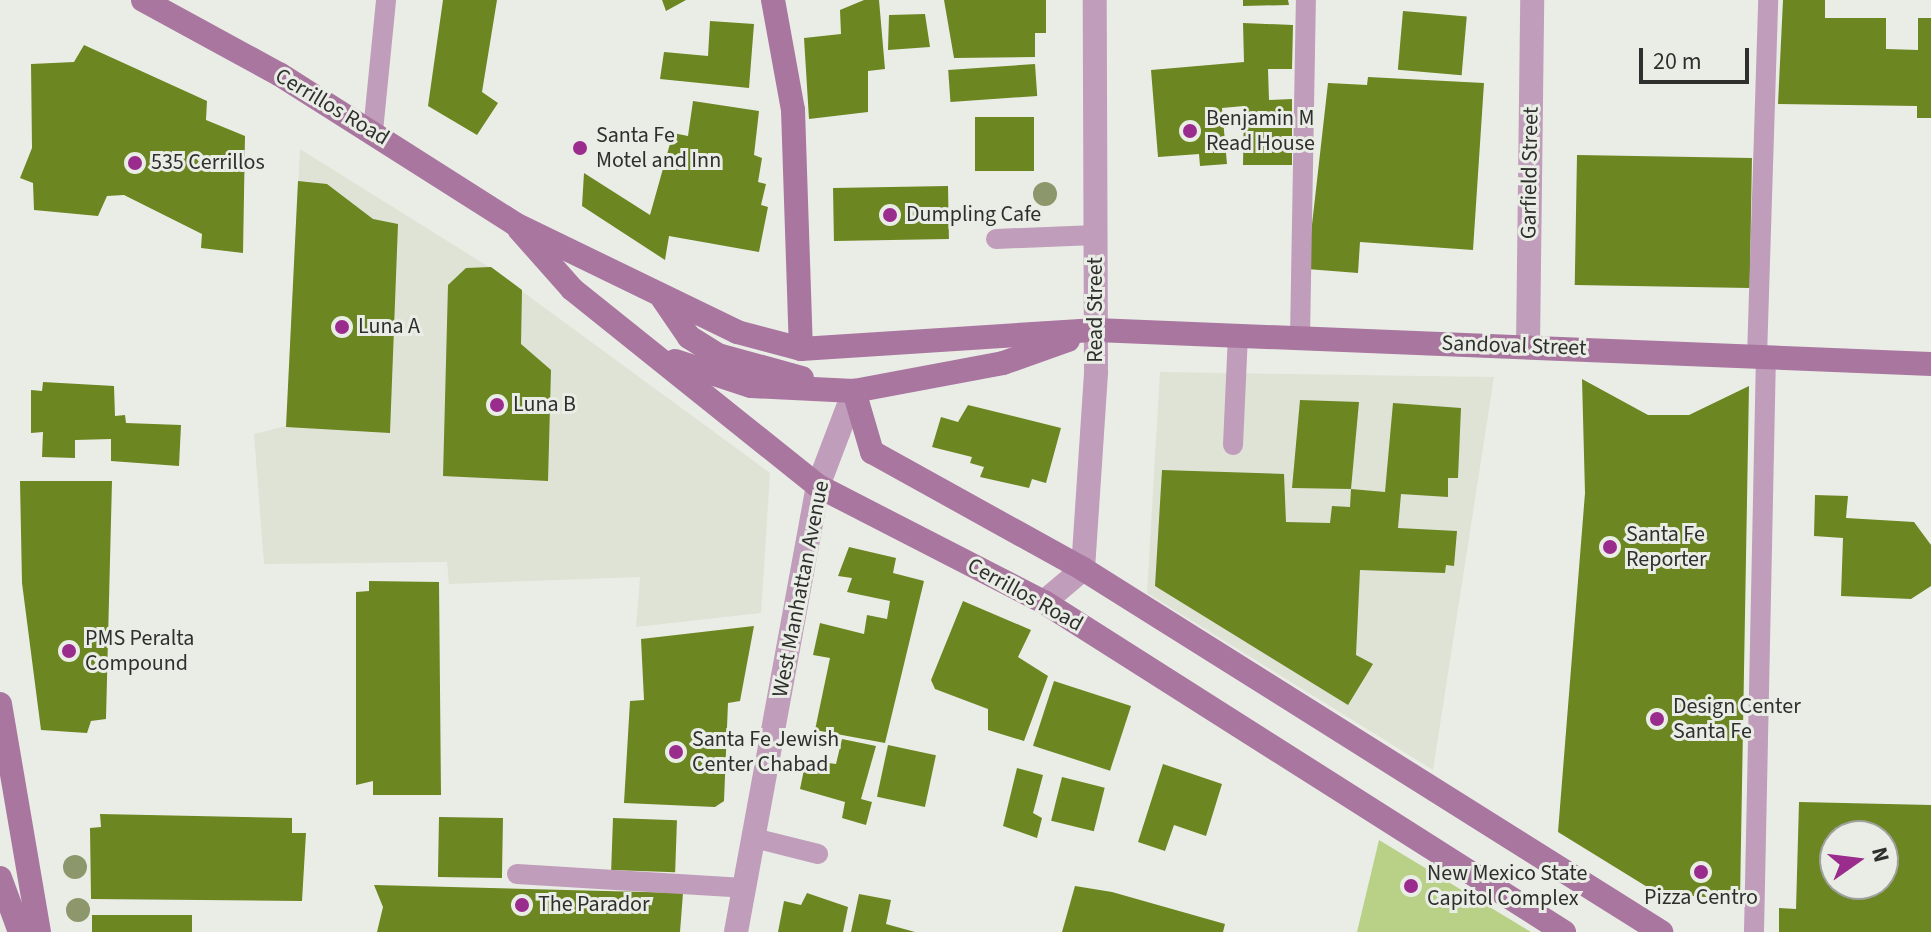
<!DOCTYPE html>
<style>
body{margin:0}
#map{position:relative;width:1931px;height:932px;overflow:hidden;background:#eaede6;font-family:"Source Sans 3",sans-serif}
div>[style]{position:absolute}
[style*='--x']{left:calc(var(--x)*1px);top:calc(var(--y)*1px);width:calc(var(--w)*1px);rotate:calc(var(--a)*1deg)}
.built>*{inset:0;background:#dee3d5}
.green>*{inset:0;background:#b9d187}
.building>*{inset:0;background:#6c8622;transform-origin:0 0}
.lane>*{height:20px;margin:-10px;padding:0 10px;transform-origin:10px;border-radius:10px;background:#c09dba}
.street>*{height:24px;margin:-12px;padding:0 12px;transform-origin:12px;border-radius:12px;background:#c09dba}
.secondary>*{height:24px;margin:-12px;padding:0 12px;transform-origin:12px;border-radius:12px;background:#a976a0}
.trees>*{width:24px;height:24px;margin:-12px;border-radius:50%;background:#8c976c}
.dots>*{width:22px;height:22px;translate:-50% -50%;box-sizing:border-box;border:4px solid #eaede6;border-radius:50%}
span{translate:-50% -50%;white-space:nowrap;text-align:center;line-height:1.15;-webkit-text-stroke:6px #eaede6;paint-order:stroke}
.street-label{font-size:22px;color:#2f302e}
.poi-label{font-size:22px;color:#2f302e}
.left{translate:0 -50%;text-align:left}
.north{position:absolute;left:1819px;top:820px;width:80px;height:80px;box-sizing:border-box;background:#eaede6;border:2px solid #9fa19c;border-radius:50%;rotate:76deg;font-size:22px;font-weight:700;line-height:32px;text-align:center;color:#2f302e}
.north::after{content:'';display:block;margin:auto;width:28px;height:36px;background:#992c8d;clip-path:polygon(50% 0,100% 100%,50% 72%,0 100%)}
.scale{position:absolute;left:1639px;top:48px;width:110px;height:36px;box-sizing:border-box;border:4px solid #2f302e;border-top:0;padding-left:10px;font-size:24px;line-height:28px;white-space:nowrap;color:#2f302e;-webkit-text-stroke:6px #eaede6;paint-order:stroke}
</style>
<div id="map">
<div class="built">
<div style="clip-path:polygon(300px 149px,489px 267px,770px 473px,761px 613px,636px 627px,640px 577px,449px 584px,447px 562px,264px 564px,254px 434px,286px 426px)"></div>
<div style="clip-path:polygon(1160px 372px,1494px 377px,1433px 770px,1147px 593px)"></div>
</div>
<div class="green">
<div style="clip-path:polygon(1379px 840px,1531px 932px,1357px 932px)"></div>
</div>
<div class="building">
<div style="clip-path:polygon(443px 0,497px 0,482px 92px,498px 103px,477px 135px,428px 106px)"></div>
<div style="clip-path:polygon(662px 0,686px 0,666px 11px)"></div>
<div style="clip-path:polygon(864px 0,879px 0,885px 69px,868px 71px,868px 112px,809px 119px,804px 38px,841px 34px,840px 10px)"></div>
<div style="clip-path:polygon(944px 0,1046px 0,1046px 33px,1035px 33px,1035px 57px,954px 58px)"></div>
<div style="clip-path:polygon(1243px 0,1288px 0,1289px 5px,1243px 6px)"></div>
<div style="clip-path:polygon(1783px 0,1825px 0,1825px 18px,1886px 18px,1886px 49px,1918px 50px,1918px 18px,1931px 18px,1931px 118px,1917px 118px,1917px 106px,1778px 104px)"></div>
<div style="left:1403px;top:11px;width:64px;height:59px;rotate:5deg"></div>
<div style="clip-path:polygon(925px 14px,930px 47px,888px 50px,889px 15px)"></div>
<div style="clip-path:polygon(710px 21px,754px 24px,749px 88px,660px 79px,664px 52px,708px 56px)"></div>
<div style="clip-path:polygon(1243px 23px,1293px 25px,1292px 69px,1268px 69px,1269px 100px,1292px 99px,1292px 165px,1243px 165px,1244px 106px,1222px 108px,1227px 164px,1200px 166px,1199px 154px,1158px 157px,1151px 70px,1244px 62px)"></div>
<div style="clip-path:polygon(84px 45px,207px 101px,206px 120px,245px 136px,243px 253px,201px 248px,202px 234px,124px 195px,107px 196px,98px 216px,34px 210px,33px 183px,20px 178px,32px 148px,31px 64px,74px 62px)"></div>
<div style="left:1035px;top:64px;width:32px;height:87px;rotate:86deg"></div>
<div style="clip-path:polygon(1368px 77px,1484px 83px,1473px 250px,1360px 242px,1358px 273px,1307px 269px,1328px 83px,1367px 85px)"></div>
<div style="clip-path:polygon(693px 101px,759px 111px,754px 155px,762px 158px,758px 182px,766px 184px,761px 205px,768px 207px,759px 252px,669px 236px,665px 260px,582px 206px,584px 173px,650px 215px,673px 133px,688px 136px)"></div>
<div style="left:975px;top:117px;width:59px;height:54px"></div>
<div style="left:1577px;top:155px;width:175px;height:130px;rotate:1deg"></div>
<div style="clip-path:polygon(298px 181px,327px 184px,373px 219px,398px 224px,390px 433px,286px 427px)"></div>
<div style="left:948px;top:186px;width:53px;height:115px;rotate:89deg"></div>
<div style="clip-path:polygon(491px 267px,522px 290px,521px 344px,551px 370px,548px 481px,443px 476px,448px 285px,466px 268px)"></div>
<div style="clip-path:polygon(1582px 379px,1648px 415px,1689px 415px,1749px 386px,1740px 900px,1657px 893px,1558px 832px,1585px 493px)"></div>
<div style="clip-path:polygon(43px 382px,114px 386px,115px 416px,125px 415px,126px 423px,181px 425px,179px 466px,111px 461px,111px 439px,75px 440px,75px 458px,42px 457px,43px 432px,31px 433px,31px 390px,42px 391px)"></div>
<div style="clip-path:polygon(1300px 400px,1359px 402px,1351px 489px,1385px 492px,1393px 403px,1461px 408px,1458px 478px,1448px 478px,1448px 497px,1401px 494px,1398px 528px,1457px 531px,1454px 566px,1446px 565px,1445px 573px,1360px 570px,1356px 655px,1373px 664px,1348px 705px,1155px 586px,1162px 470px,1284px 474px,1286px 522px,1330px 523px,1332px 506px,1350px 507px,1351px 489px,1292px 488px)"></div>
<div style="clip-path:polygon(968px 405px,1061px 428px,1046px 483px,1032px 479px,1029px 488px,980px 477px,984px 467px,970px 463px,972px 457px,932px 447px,941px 417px,958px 422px)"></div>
<div style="clip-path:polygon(20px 481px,112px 481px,106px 719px,91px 721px,87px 733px,41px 730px,22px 583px)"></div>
<div style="clip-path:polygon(1815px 495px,1848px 496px,1846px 518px,1914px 522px,1931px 545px,1931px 586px,1911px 599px,1841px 596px,1843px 538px,1814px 536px)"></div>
<div style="clip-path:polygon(849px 547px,896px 558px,893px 573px,924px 581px,885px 743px,815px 730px,830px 658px,813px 655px,820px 623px,864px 634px,867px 615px,887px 619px,890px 601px,847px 592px,852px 578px,838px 576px)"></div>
<div style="clip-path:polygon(369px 581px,439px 582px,441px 795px,373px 795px,373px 781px,356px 785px,356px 592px,369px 591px)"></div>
<div style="clip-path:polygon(963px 601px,1031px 630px,1018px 657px,1048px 676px,1024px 741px,988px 730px,988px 709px,935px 689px,931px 680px)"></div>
<div style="clip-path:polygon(754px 626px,740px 701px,728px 703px,724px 801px,715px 807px,624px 803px,630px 701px,644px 700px,641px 639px)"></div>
<div style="left:1054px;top:681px;width:81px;height:68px;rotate:18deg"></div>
<div style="clip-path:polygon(842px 739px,876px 746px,861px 799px,872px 802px,866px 825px,842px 818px,845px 802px,800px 789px,806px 760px,836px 764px)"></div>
<div style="left:888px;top:745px;width:49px;height:53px;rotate:12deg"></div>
<div style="clip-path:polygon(1163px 764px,1222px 784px,1206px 836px,1174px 825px,1165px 851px,1138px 842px)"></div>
<div style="clip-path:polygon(1017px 768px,1043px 775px,1033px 813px,1042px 818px,1037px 838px,1003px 826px)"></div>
<div style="left:1062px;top:777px;width:44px;height:45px;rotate:14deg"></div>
<div style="clip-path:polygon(evenodd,1799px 802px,1931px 805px,1931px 932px,1779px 932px,1779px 908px,1796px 909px,1799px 802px,1835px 836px,1883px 836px,1883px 884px,1835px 884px,1835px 836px)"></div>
<div style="clip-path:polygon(100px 814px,292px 818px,292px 833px,306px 833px,302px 901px,91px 899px,90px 828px,101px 827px)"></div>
<div style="left:439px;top:817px;width:64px;height:60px;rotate:1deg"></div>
<div style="left:613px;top:818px;width:64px;height:52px;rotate:2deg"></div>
<div style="clip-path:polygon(374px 885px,683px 893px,680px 932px,377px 932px,383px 907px)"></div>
<div style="clip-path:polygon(1075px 886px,1112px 892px,1225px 924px,1223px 932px,1062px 932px)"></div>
<div style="clip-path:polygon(807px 893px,848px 907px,843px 932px,778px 932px,784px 901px,801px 905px)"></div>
<div style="clip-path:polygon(859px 894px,891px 900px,886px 924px,915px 932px,851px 932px)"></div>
<div style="left:92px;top:915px;width:100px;height:17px"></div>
</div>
<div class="lane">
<div style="--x:373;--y:131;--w:132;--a:-84.3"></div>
<div style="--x:996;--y:239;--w:100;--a:-2.3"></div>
<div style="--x:1300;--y:337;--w:337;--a:-89"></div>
<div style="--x:1757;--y:357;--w:357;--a:-88.2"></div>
<div style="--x:1233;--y:445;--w:110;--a:-87.4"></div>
<div style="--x:754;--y:838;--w:66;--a:14"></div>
<div style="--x:517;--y:874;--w:227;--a:3.5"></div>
<div style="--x:1754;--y:932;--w:576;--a:-88.81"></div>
</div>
<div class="street">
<div style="--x:1528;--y:346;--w:346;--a:-89.3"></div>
<div style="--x:1044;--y:602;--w:51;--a:-40.2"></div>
<div style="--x:1083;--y:569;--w:198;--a:-86.2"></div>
<div style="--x:1096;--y:371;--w:371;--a:-90.2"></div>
<div style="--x:736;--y:932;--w:453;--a:-79.6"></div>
<div style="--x:818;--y:486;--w:102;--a:-69.2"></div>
</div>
<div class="secondary">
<div style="--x:143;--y:0;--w:155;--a:28.6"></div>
<div style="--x:279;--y:74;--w:280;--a:32.4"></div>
<div style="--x:515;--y:224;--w:247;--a:25.9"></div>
<div style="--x:737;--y:332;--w:66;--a:14.9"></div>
<div style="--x:801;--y:349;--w:296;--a:-3.7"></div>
<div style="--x:1096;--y:330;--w:836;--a:2.33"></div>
<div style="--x:773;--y:0;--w:112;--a:79.7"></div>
<div style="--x:793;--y:110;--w:239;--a:88.1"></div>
<div style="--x:519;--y:229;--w:80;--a:48.5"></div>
<div style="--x:572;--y:289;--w:315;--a:38.7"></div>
<div style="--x:818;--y:486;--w:254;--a:27.2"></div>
<div style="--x:1044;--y:602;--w:616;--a:32.4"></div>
<div style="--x:663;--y:299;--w:46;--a:55.6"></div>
<div style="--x:689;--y:337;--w:34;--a:32"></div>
<div style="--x:718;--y:355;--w:87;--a:15.3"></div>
<div style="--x:675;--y:361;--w:80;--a:18.2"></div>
<div style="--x:751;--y:386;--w:103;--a:2.8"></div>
<div style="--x:854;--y:391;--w:152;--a:-10.6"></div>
<div style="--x:1003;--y:363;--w:69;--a:-19.5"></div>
<div style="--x:854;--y:391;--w:64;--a:73.6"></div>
<div style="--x:872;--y:452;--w:241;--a:29"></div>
<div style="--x:1083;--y:569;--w:683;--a:32.13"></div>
<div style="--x:0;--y:704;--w:231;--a:80.3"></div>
<div style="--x:0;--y:878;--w:58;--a:69.7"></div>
</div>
<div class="trees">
<div style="left:1045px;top:194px"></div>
<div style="left:75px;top:867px"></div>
<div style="left:78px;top:910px"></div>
</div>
<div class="dots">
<div style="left:1190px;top:131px;background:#992c8d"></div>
<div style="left:580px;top:148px;background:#992c8d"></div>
<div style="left:135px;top:163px;background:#992c8d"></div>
<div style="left:890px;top:215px;background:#992c8d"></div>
<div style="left:342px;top:327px;background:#992c8d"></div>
<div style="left:497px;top:405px;background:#992c8d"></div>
<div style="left:1610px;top:547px;background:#992c8d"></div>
<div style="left:69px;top:651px;background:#992c8d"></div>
<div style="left:1657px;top:719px;background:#992c8d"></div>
<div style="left:676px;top:752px;background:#992c8d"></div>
<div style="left:1701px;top:872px;background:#992c8d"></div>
<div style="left:1411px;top:886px;background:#992c8d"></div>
<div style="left:522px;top:905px;background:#992c8d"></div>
</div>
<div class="street-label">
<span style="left:332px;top:107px;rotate:31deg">Cerrillos Road</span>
<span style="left:1530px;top:173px;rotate:-89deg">Garfield Street</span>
<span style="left:1096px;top:310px;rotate:-90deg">Read Street</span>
<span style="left:1514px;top:346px;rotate:2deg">Sandoval Street</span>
<span style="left:801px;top:589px;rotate:-79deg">West Manhattan Avenue</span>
<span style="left:1025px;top:595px;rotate:29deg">Cerrillos Road</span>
</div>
<div class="poi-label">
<span class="left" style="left:1206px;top:131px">Benjamin M<br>Read House</span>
<span class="left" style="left:596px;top:148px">Santa Fe<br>Motel and Inn</span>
<span class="left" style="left:151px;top:163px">535 Cerrillos</span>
<span class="left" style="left:906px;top:215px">Dumpling Cafe</span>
<span class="left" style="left:358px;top:327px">Luna A</span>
<span class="left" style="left:513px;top:405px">Luna B</span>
<span class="left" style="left:1626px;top:547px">Santa Fe<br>Reporter</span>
<span class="left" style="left:85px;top:651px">PMS Peralta<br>Compound</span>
<span class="left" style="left:1673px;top:719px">Design Center<br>Santa Fe</span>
<span class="left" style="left:692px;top:752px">Santa Fe Jewish<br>Center Chabad</span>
<span class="left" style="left:1427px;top:886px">New Mexico State<br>Capitol Complex</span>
<span style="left:1701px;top:898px">Pizza Centro</span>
<span class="left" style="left:538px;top:905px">The Parador</span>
</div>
<div class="north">N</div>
<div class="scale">20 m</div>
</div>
